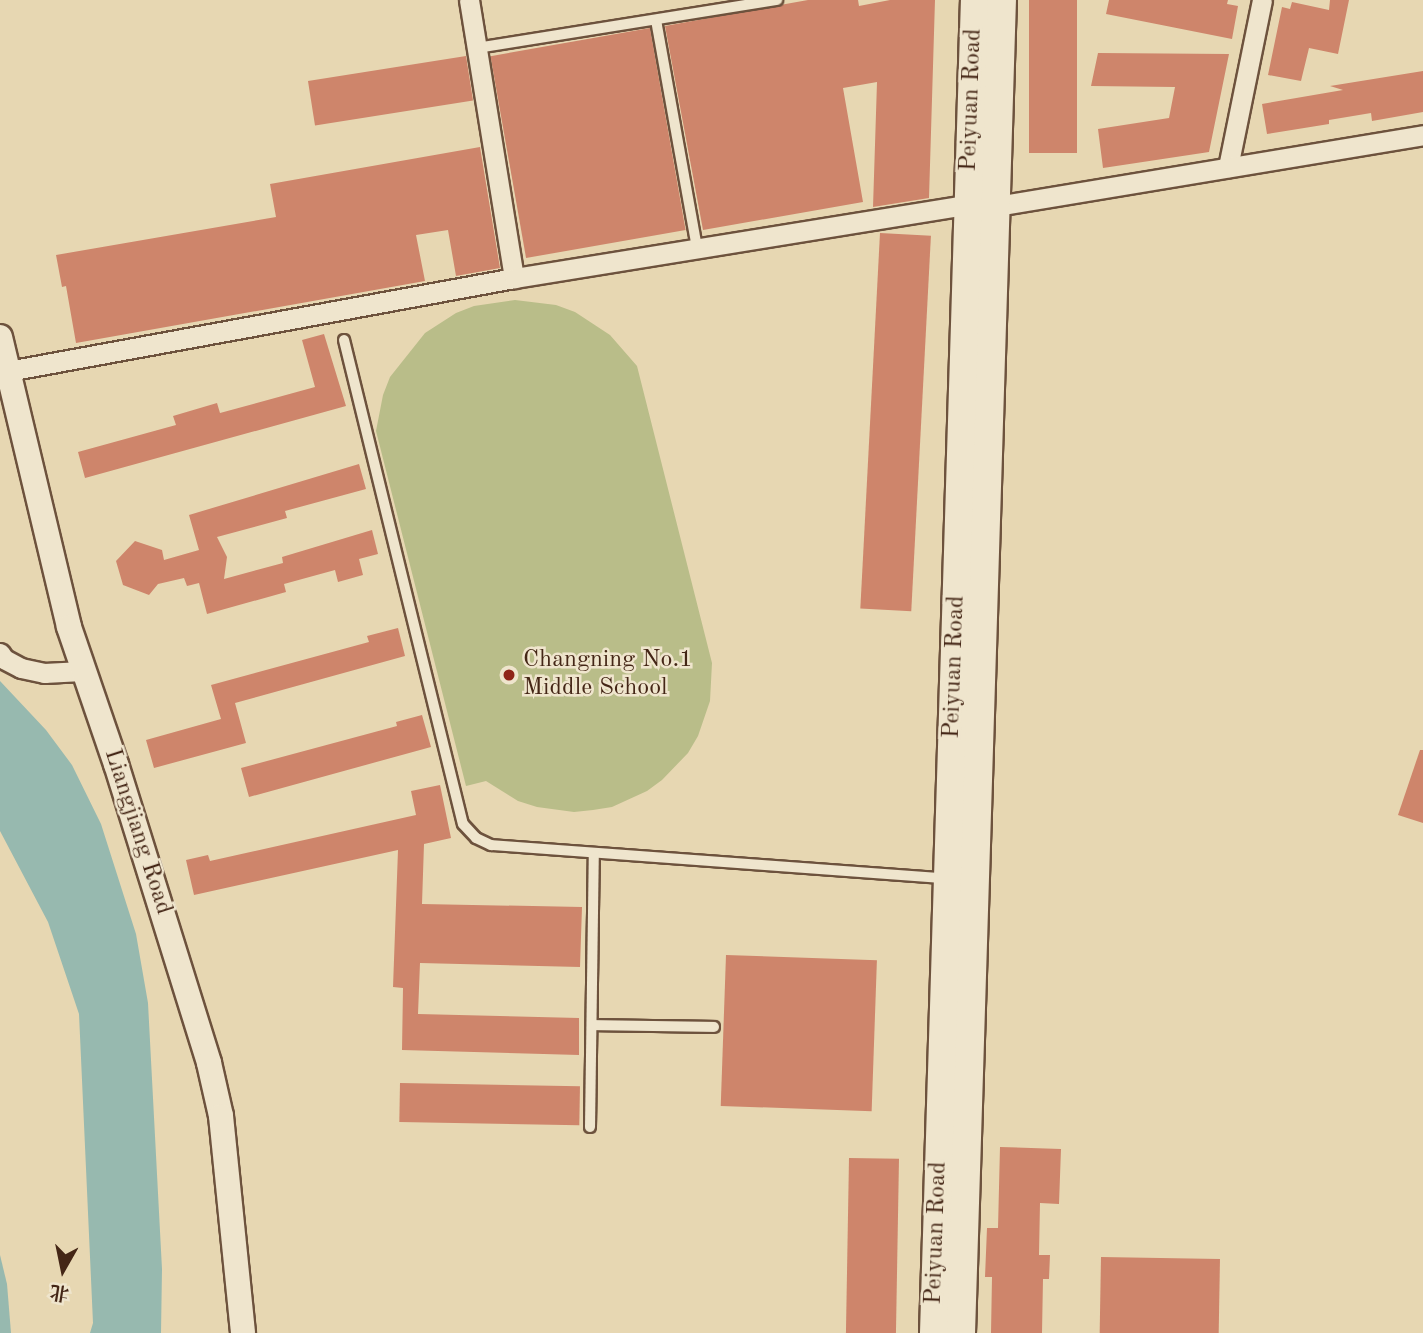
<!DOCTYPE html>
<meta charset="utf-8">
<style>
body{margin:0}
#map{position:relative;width:1423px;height:1333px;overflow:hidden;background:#e7d7b2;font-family:"Old Standard TT","Noto Serif SC",serif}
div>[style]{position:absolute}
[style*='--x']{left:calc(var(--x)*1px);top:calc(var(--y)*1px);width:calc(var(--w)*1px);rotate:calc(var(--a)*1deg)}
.green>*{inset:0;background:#b9bd89}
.water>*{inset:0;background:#97b9af}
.building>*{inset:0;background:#ce856b;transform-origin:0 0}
.roads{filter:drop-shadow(2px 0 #6d523d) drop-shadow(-2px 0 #6d523d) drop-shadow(0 2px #6d523d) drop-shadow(0 -2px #6d523d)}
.service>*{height:10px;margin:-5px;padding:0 5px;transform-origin:5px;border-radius:5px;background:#efe5cd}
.minor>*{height:19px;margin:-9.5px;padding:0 9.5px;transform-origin:9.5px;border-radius:9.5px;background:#efe5cd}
.tertiary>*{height:24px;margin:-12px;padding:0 12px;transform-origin:12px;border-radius:12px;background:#efe5cd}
.secondary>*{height:28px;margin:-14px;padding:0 14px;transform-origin:14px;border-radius:14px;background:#efe5cd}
.dots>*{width:19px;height:19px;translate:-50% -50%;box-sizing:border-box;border:4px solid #efe5cd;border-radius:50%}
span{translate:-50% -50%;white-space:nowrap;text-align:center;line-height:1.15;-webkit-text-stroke:5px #efe5cd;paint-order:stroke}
.street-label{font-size:24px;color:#442616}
.poi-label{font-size:24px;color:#442616}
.left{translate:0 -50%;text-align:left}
.north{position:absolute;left:28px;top:1235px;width:70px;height:70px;-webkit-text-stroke:5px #efe5cd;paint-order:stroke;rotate:189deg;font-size:19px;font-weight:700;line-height:28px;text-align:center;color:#442616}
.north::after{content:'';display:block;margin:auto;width:24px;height:32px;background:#442616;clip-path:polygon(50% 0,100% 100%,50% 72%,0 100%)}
</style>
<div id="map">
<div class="green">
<div style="clip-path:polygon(515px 300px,556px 305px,575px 312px,610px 335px,637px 366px,712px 663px,710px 701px,698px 736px,688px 753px,662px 780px,647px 791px,612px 807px,593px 810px,574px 812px,537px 807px,518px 801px,486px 781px,466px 786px,376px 431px,383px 395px,390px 377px,425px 333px,456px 313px,474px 306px)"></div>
</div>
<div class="water">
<div style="clip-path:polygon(0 681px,46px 730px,72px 765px,101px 824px,136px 934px,148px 1003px,162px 1269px,161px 1333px,90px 1333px,93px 1323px,79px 1014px,48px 922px,0 831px)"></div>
<div style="clip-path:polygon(0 1255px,7px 1284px,11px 1333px,0 1333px)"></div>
</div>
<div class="building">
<div style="clip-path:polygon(808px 0,858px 0,859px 6px,890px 0,935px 0,929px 198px,873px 207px,877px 82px,843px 88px,863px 202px,703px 230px,665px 26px)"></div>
<div style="left:1029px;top:0;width:48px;height:153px"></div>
<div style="clip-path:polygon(1109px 0,1228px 0,1227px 4px,1238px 6px,1232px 39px,1106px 14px)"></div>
<div style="clip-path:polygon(1330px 0,1349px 0,1338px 54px,1309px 48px,1301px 81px,1268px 75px,1282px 7px,1290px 9px,1292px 2px,1329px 10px)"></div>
<div style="left:650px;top:28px;width:205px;height:162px;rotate:80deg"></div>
<div style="clip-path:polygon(1098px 53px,1229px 54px,1209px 152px,1103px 168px,1098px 129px,1169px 118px,1175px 87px,1091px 86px)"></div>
<div style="left:466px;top:56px;width:45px;height:160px;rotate:81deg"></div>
<div style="clip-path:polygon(1423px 71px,1423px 112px,1372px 121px,1371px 113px,1329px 120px,1329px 124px,1267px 134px,1262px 104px,1343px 90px,1330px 86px)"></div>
<div style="clip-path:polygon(480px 147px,500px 268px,456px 276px,448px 230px,416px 235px,425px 281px,76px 343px,66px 286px,62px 287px,56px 255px,276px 217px,270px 184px)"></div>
<div style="left:880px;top:233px;width:51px;height:376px;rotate:3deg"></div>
<div style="clip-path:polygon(324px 334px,346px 406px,85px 478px,78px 452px,176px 425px,173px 416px,217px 403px,220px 413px,315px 387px,302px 340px)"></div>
<div style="clip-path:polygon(359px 464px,366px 489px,285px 511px,287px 518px,217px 537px,227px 557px,224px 579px,283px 563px,282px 557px,372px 530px,378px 554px,359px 559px,363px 575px,338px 582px,335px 570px,284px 584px,286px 592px,207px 614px,199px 583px,187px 586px,184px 578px,158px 584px,149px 595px,123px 585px,116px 561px,135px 541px,162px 550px,164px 560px,199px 550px,189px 515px)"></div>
<div style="clip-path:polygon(398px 628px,405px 656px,235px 703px,246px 743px,154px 768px,146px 740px,221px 719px,211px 685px,369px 642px,367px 636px)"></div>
<div style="clip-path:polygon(422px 715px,431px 747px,249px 797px,241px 768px,397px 726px,396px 722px)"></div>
<div style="clip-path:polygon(1420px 750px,1423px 750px,1423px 823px,1398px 815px)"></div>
<div style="clip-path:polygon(440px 785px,451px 838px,424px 844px,422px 904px,582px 907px,580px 967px,420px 963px,418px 1014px,579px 1018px,579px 1055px,402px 1050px,403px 988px,393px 987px,398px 850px,194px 895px,186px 860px,208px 855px,210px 861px,416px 815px,411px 791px)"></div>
<div style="left:726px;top:955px;width:151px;height:151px;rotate:2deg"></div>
<div style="left:400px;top:1083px;width:180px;height:39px;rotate:1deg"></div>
<div style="clip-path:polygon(1000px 1147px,1061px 1149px,1059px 1204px,1040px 1203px,1039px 1255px,1050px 1255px,1049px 1279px,1043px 1279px,1042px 1333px,991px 1333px,992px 1277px,985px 1277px,987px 1228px,998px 1228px)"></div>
<div style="left:849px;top:1158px;width:50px;height:175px;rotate:1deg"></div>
<div style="left:1101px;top:1257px;width:119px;height:76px;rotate:1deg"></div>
</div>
<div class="roads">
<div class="service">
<div style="--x:656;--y:20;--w:232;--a:79.8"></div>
<div style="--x:477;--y:48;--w:304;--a:-9.1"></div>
<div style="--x:344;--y:340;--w:498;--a:76.2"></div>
<div style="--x:463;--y:824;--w:19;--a:47"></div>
<div style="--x:476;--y:838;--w:17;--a:25"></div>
<div style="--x:491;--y:845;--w:454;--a:4.2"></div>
<div style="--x:592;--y:1025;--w:122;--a:0.9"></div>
<div style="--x:590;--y:1127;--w:274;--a:-89.2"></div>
</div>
<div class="minor">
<div style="--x:469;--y:0;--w:282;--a:80.8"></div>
<div style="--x:1228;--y:167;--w:170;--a:-78.5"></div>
<div style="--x:996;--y:206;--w:433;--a:-9.4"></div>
<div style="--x:8;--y:371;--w:514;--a:-10.41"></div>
<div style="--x:514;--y:278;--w:461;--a:-9.2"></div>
<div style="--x:0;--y:653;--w:7;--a:56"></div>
<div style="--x:4;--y:659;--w:19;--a:28"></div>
<div style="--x:21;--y:668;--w:24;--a:12"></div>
<div style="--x:44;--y:673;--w:38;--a:-3"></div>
</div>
<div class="tertiary">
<div style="--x:0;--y:337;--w:298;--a:76.6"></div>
<div style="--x:69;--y:627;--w:145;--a:71.1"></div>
<div style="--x:116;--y:764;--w:313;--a:72.7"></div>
<div style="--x:209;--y:1063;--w:54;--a:77.2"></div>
<div style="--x:221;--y:1116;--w:218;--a:84.2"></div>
</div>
<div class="secondary">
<div style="--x:934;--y:1333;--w:1334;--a:-88.24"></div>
<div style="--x:961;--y:1333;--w:1334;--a:-88.24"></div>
</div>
</div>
<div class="dots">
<div style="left:509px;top:675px;background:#8f2418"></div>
</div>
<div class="street-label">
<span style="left:972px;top:100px;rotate:-88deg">Peiyuan Road</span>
<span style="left:955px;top:667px;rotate:-88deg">Peiyuan Road</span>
<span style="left:137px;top:832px;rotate:72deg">Liangjiang Road</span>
<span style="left:937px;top:1233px;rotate:-88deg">Peiyuan Road</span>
</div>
<div class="poi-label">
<span class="left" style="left:523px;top:675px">Changning No.1<br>Middle School</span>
</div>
<div class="north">北</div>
</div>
